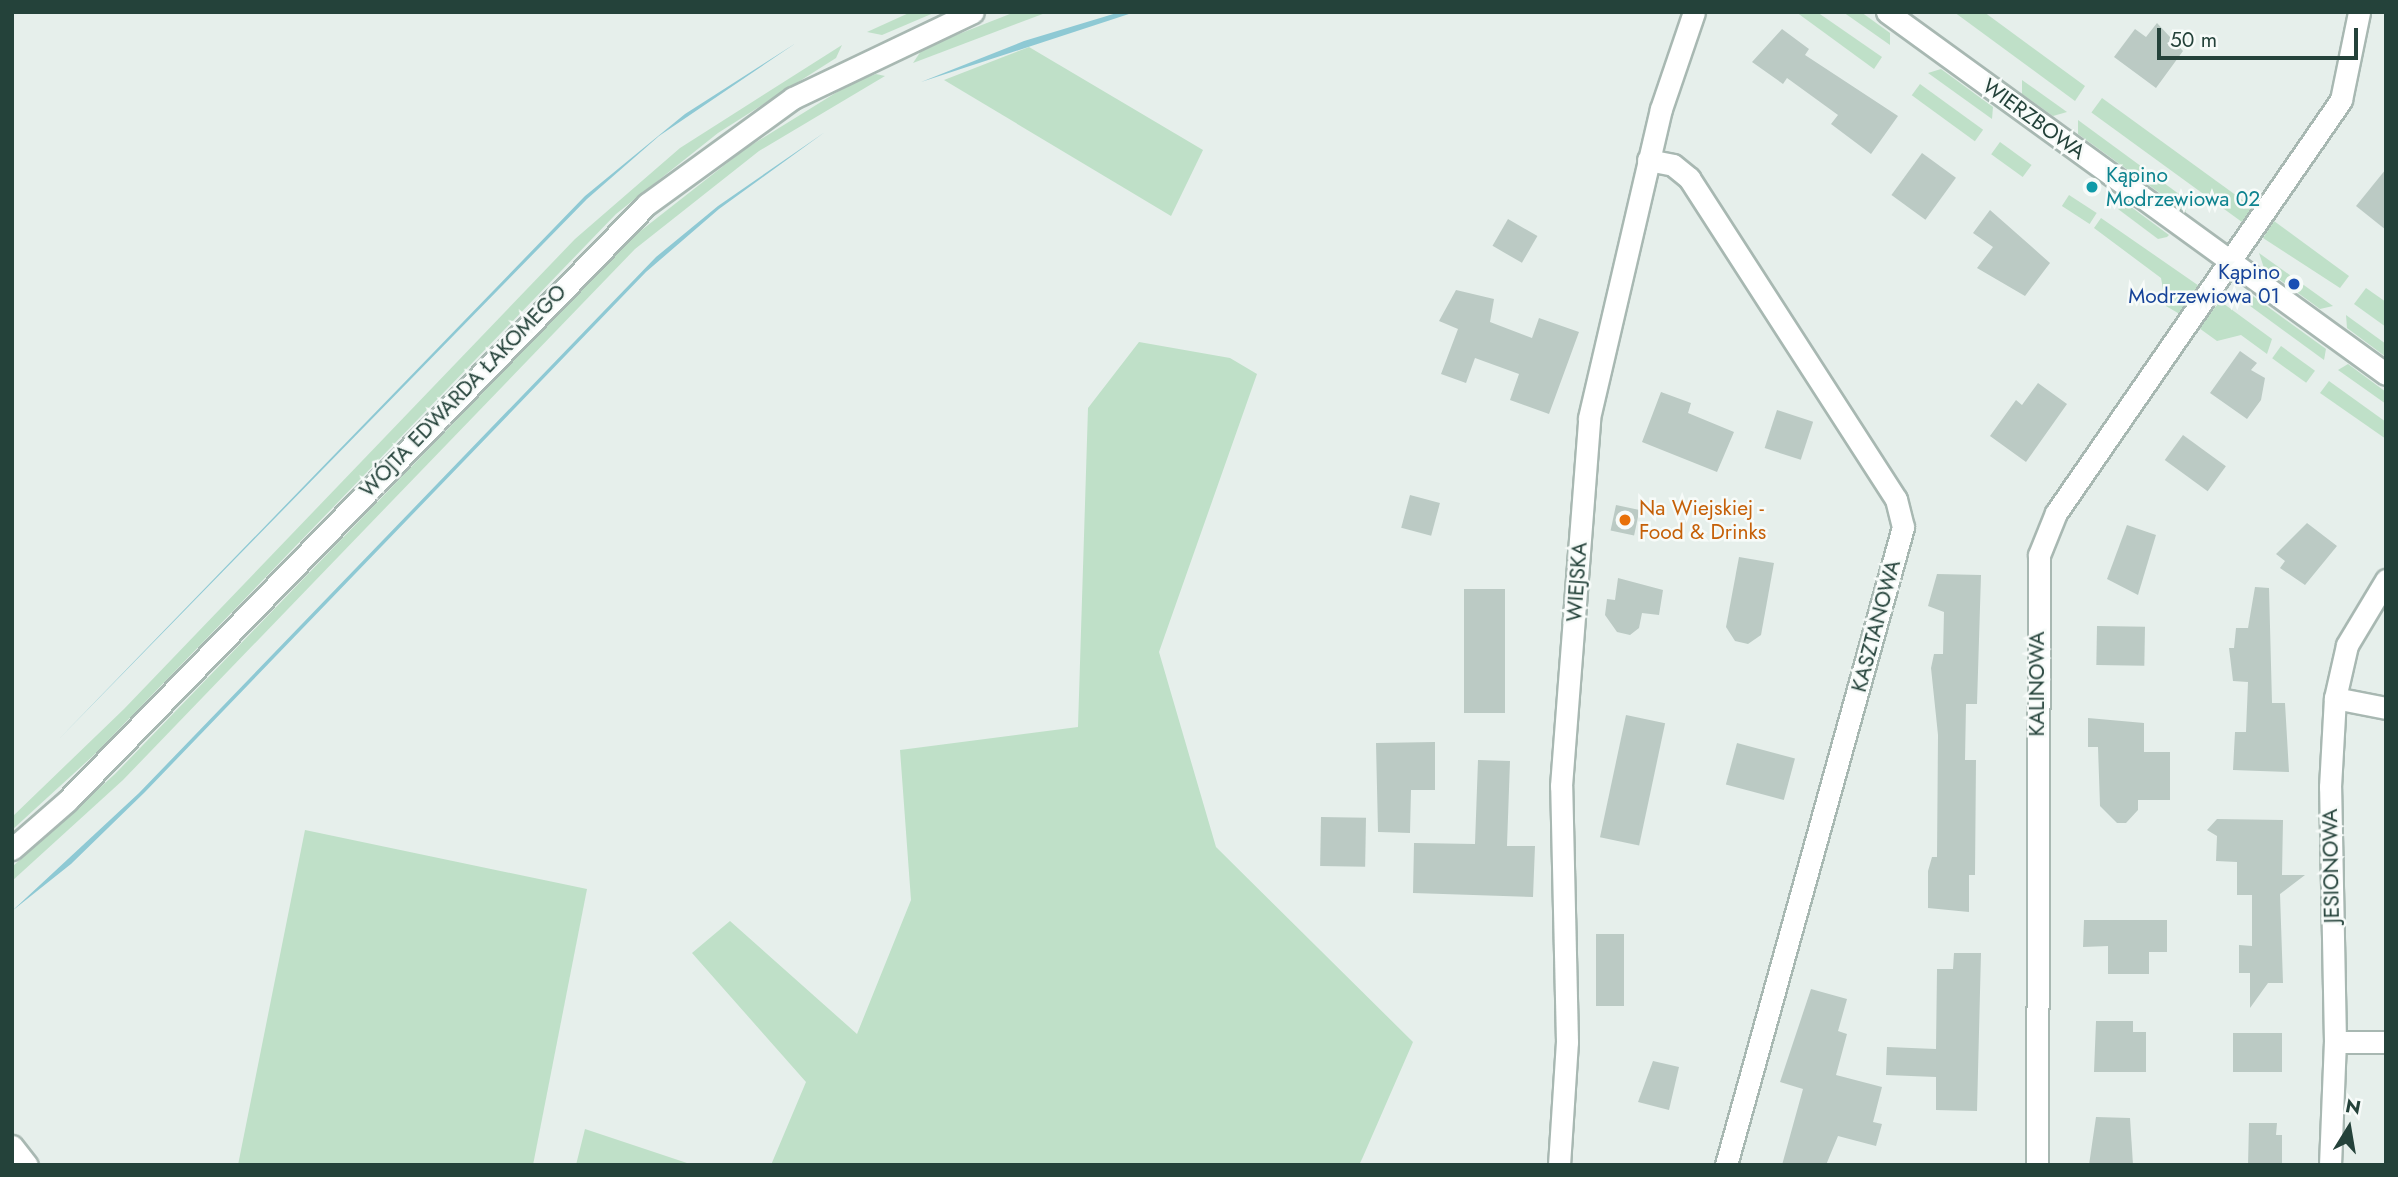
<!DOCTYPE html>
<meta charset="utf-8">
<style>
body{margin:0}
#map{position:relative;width:2398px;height:1177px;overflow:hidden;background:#e6efeb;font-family:Jost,sans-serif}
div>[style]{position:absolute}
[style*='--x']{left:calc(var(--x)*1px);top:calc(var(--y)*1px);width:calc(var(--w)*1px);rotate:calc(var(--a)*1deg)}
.green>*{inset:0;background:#bfe0c8;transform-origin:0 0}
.water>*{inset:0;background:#8ec9d4}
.building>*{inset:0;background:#bbcac4;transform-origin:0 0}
.roads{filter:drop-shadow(2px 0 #a8b8b2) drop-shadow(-2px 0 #a8b8b2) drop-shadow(0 2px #a8b8b2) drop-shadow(0 -2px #a8b8b2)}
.street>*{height:21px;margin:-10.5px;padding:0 10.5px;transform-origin:10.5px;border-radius:10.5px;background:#fff}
.secondary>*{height:21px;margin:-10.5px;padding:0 10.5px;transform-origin:10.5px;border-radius:10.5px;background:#fff}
.dots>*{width:19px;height:19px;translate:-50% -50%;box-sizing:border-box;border:4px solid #f7fbf9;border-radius:50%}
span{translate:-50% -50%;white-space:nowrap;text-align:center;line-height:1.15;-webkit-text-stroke:5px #f7fbf9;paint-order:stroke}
.street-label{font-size:21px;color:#24423a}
.culture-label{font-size:21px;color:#0d838f}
.left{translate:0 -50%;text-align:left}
.transit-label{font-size:21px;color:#164399}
.right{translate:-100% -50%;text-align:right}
.food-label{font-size:21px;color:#c56008}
.frame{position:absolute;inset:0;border:14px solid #24423a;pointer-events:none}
.north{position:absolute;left:2314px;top:1093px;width:70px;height:70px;-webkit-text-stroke:5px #f7fbf9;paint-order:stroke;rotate:11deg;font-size:19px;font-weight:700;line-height:28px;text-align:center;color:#24423a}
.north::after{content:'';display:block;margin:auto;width:24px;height:32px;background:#24423a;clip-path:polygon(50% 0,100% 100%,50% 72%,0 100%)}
.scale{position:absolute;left:2157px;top:28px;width:201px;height:32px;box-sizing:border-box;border:4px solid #24423a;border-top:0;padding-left:9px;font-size:21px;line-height:24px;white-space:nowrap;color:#24423a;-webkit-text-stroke:5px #f7fbf9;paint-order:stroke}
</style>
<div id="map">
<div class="green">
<div style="clip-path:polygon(911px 12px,936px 12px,882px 35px,867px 32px)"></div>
<div style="clip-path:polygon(1015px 12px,1048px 12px,913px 63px,923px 48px)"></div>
<div style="clip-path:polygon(1796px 12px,1817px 12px,1882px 57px,1874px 69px)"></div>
<div style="clip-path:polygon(1843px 12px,1861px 12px,1890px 33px,1890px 45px)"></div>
<div style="clip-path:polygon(1954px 12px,1984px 12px,2085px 86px,2075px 101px)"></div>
<div style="clip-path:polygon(842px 45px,836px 58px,718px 133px,616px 214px,95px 754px,12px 830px,12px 817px,124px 709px,575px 239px,680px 148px)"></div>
<div style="clip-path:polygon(1029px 47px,1203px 150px,1171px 216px,944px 80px)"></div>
<div style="clip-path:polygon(1941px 69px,1993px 107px,1992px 119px,1928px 73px)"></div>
<div style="clip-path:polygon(876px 74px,885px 76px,759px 151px,635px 249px,123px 780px,12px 881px,12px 867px,115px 774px,634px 236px,745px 149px,850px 84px)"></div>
<div style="clip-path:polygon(2022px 80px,2067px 112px,2053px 116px,2022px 94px)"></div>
<div style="left:1920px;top:84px;width:78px;height:14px;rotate:36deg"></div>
<div style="left:2102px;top:98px;width:192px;height:18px;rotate:36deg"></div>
<div style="clip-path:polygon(2078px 120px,2183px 197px,2186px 212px,2078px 134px)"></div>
<div style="left:2000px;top:142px;width:39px;height:15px;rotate:36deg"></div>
<div style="left:2069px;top:195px;width:33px;height:13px;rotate:33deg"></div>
<div style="clip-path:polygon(2123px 201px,2169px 235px,2167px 237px,2158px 239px,2118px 209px)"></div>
<div style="clip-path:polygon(2101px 218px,2202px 288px,2183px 316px,2166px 306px,2161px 278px,2094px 228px)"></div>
<div style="clip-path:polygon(2274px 221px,2349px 276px,2340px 288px,2263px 238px)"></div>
<div style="clip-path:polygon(2259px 253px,2333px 306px,2320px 309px,2287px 285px,2264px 268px)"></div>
<div style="clip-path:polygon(2366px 288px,2386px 302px,2386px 327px,2354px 304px)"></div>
<div style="clip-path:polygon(2246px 291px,2326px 349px,2324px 360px,2231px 292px)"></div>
<div style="clip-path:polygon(2220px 301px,2272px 339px,2267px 354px,2241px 335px,2217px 341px,2199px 328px)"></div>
<div style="clip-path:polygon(2346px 315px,2386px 344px,2386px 357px,2347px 328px)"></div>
<div style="clip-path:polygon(1139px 342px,1230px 358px,1257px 374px,1159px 652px,1216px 847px,1413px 1042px,1362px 1159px,1359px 1165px,771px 1165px,806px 1082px,692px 953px,730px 921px,857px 1034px,911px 900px,900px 750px,1078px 727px,1088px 408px)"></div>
<div style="left:2281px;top:346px;width:42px;height:15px;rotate:36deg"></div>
<div style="clip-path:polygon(2348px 364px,2386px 392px,2386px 404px,2338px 370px)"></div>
<div style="clip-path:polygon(2329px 381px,2386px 422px,2386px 439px,2320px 393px)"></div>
<div style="clip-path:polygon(305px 830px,587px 889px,533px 1165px,238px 1165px)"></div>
<div style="clip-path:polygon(585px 1129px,693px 1165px,576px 1165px)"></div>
</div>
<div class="water">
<div style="clip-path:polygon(1120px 12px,1135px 12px,921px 82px,1024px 41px)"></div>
<div style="clip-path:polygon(796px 43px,659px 136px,587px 199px,57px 741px,585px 196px,685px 114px)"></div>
<div style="clip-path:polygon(825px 132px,719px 209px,646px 272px,145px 792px,71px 864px,12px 911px,139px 793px,656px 257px,718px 206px)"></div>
</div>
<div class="building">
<div style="clip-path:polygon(2157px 23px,2183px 51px,2156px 88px,2114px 57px,2135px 29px,2146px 37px)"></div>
<div style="clip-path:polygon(1782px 29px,1809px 49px,1805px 55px,1898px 116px,1871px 154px,1831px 124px,1838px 115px,1787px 78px,1783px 84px,1752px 62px)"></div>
<div style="left:1922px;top:153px;width:42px;height:52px;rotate:36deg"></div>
<div style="clip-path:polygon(2386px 169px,2386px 230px,2356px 206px)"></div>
<div style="clip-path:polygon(1990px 210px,2050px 263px,2025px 296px,1977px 268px,1993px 247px,1973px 233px)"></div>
<div style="left:1508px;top:219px;width:34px;height:31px;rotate:30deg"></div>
<div style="clip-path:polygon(1456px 290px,1494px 299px,1490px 322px,1532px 338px,1539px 318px,1579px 332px,1549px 414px,1510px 400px,1519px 374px,1475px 358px,1466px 383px,1441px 374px,1458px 329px,1439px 321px)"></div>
<div style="clip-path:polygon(2240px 351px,2257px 363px,2251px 370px,2265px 378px,2261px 400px,2247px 419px,2210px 393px)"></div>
<div style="clip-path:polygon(2038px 383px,2067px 404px,2026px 462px,1990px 436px,2016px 400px,2022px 405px)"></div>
<div style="clip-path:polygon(1661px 392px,1691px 403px,1688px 413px,1734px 432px,1717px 472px,1642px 442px)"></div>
<div style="left:1777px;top:410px;width:38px;height:40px;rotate:18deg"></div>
<div style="left:2183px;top:435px;width:53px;height:31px;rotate:36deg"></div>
<div style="left:1410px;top:495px;width:31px;height:34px;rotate:15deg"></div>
<div style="left:1616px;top:505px;width:24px;height:26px;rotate:12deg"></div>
<div style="clip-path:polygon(2307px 523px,2337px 546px,2305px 585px,2280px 568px,2285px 561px,2276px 554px)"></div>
<div style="clip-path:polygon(2127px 525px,2156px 535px,2138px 595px,2107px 579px)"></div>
<div style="clip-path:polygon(1739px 557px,1774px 563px,1761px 635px,1748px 644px,1735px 641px,1726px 627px)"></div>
<div style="clip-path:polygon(1937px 574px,1981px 575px,1977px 704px,1966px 704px,1965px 760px,1976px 760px,1975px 875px,1969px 875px,1969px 912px,1928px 908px,1928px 871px,1932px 857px,1937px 857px,1938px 735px,1931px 668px,1934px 654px,1943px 654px,1944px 612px,1928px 606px)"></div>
<div style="clip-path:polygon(1618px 578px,1663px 590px,1659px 615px,1642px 613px,1639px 628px,1630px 635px,1617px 632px,1605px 615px,1607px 599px,1615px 600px)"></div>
<div style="clip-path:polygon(2255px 587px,2269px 588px,2272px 703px,2285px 703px,2289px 772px,2233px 770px,2235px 732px,2246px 732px,2248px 682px,2233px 681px,2229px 648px,2234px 648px,2236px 628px,2248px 628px)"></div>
<div style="left:1505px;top:589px;width:124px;height:41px;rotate:90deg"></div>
<div style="left:2097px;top:626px;width:48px;height:39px;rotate:1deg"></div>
<div style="left:1626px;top:715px;width:40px;height:125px;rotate:12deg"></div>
<div style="clip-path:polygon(2088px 718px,2144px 723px,2144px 752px,2170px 752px,2170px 800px,2138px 800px,2138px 810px,2126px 823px,2117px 823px,2100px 806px,2098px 747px,2088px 747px)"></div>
<div style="clip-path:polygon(1435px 742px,1435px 790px,1411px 790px,1410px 833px,1378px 832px,1376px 743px)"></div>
<div style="left:1737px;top:743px;width:60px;height:43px;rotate:15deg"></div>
<div style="clip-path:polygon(1478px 760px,1510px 761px,1507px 846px,1535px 846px,1533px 897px,1413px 893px,1414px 843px,1475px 844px)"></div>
<div style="left:1321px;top:817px;width:45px;height:49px;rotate:1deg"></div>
<div style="clip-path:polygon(2217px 819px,2283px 820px,2282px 875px,2305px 875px,2280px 894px,2283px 983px,2268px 983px,2250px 1008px,2250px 973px,2239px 973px,2239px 945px,2252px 946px,2252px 895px,2237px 895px,2237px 862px,2216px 861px,2217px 836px,2207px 830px)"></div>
<div style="clip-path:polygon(2084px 920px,2167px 920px,2167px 952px,2149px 952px,2149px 974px,2108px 974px,2108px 946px,2083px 947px)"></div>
<div style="left:1596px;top:934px;width:28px;height:72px"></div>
<div style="clip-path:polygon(1954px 953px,1981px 953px,1977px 1111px,1936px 1110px,1936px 1077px,1886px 1075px,1887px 1047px,1936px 1049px,1937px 969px,1953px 969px)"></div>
<div style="clip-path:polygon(1811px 989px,1847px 999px,1838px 1031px,1847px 1034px,1836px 1075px,1882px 1087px,1873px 1122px,1882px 1124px,1876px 1146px,1838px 1136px,1826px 1165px,1782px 1165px,1803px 1089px,1780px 1082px)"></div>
<div style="clip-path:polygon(2096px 1021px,2133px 1021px,2133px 1032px,2146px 1032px,2146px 1072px,2094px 1072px)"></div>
<div style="left:2233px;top:1033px;width:49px;height:39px"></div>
<div style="clip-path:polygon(1653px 1061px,1679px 1067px,1669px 1110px,1638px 1102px)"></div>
<div style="clip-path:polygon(2096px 1117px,2130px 1118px,2133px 1165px,2089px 1165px)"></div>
<div style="clip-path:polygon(2249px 1123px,2277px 1123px,2276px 1135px,2282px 1135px,2282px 1165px,2248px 1165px)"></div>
</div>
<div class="roads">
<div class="street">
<div style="--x:1648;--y:160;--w:25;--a:11"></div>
<div style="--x:1673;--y:165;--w:21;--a:39"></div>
<div style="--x:1689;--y:178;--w:382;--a:57.2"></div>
<div style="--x:1896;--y:499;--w:29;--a:76"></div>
<div style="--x:1903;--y:527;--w:662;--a:105.51"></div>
<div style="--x:2335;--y:698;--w:52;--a:11.1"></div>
<div style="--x:2335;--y:1042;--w:51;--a:0"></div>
<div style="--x:12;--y:1146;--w:24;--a:52"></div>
<div style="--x:1559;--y:1165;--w:123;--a:-86.3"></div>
<div style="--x:1567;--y:1042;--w:256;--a:-91.3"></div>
<div style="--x:1561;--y:786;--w:369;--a:-85.6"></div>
<div style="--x:1589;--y:418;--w:317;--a:-76.9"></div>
<div style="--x:1661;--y:109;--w:102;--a:-71.2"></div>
<div style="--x:2037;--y:1165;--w:610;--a:-89.81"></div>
<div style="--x:2039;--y:555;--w:45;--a:-68"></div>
<div style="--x:2056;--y:513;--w:502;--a:-55.39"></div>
<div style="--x:2341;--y:100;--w:90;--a:-78.4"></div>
<div style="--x:2330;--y:1165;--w:123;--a:-87.7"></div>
<div style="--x:2335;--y:1042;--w:255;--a:-91.1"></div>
<div style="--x:2330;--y:787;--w:89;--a:-86.8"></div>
<div style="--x:2335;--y:698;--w:54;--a:-77.2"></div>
<div style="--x:2347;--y:645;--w:76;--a:-59"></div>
</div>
<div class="secondary">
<div style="--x:1887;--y:12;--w:616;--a:35.96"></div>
<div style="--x:12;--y:849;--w:73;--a:-41.1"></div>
<div style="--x:67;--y:801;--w:832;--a:-45.83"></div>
<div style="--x:647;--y:204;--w:180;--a:-36"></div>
<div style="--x:793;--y:98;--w:199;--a:-25.5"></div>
</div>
</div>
<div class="dots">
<div style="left:2092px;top:187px;background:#0f9aa8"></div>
<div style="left:2294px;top:284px;background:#1a4fb4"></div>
<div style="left:1625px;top:520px;background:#e8710a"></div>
</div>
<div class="street-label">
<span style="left:2034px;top:119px;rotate:36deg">WIERZBOWA</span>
<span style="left:463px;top:391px;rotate:-46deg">WÓJTA EDWARDA ŁAKOMEGO</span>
<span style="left:1577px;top:582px;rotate:-86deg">WIEJSKA</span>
<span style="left:1876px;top:626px;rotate:-75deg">KASZTANOWA</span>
<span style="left:2037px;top:684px;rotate:-90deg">KALINOWA</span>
<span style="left:2331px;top:866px;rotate:-91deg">JESIONOWA</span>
</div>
<div class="culture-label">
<span class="left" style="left:2106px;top:187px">Kąpino<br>Modrzewiowa 02</span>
</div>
<div class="transit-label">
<span class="right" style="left:2280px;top:284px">Kąpino<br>Modrzewiowa 01</span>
</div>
<div class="food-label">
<span class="left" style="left:1639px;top:520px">Na Wiejskiej -<br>Food &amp; Drinks</span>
</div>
<div class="frame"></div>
<div class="north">N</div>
<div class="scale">50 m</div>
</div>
